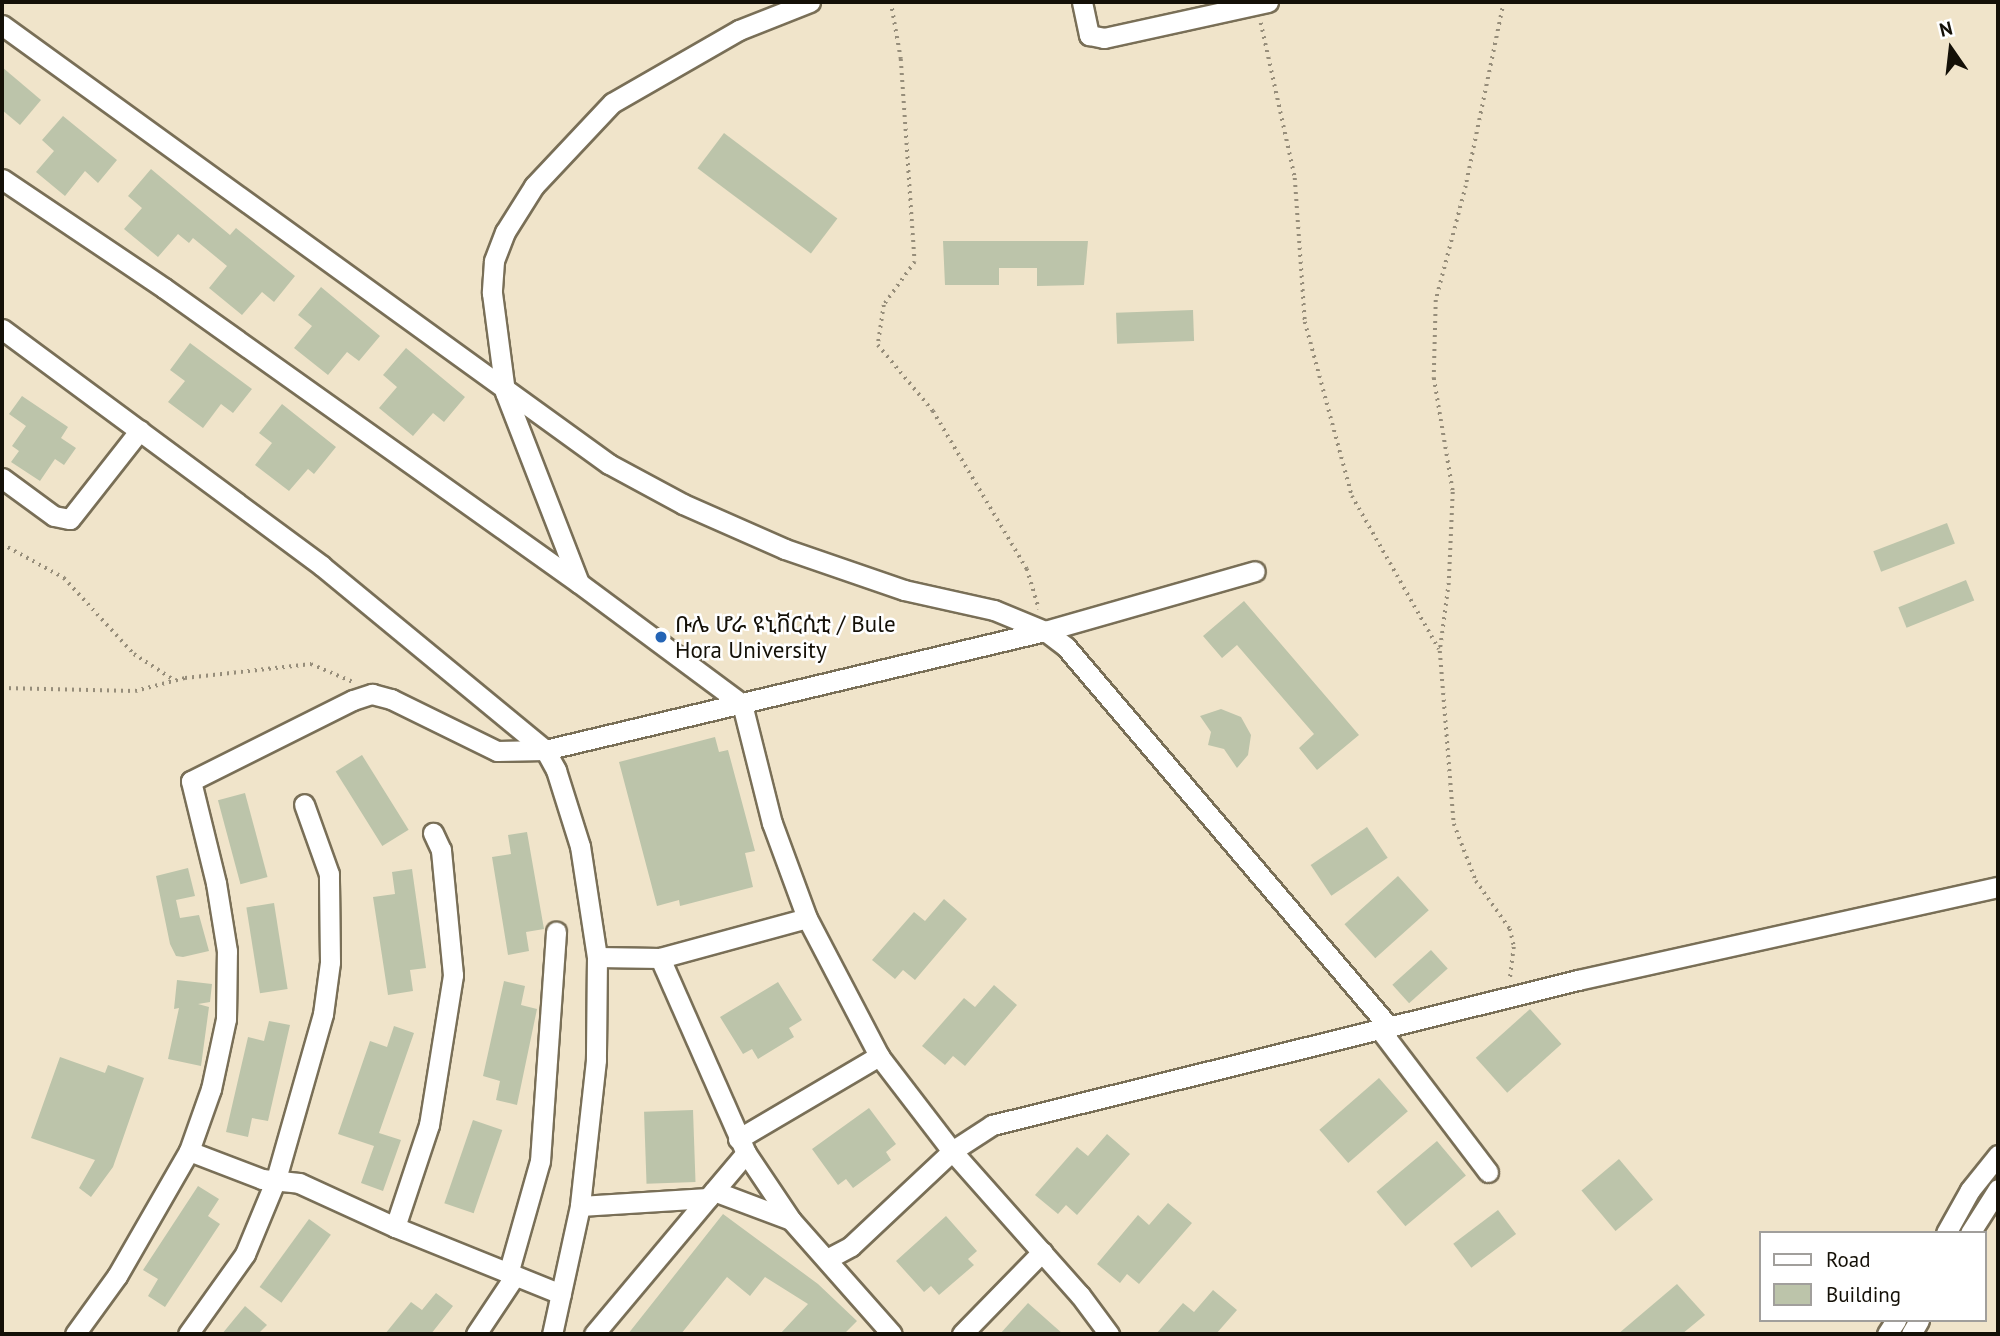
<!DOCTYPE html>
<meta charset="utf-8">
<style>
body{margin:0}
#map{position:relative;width:2000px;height:1336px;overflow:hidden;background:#f0e4ca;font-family:"PT Sans","Noto Sans Ethiopic",sans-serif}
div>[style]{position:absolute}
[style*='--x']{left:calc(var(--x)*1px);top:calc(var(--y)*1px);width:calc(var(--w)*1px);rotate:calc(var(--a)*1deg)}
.building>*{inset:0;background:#bcc4aa;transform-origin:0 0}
.path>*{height:3.5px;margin-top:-1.75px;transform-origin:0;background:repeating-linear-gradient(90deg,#968d7a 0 2px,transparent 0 7px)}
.roads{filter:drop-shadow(2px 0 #796f57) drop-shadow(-2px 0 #796f57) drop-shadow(0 2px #796f57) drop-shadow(0 -2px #796f57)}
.minor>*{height:19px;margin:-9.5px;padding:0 9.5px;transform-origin:9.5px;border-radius:9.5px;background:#fff}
.dots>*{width:19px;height:19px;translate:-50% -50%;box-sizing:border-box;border:4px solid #fff;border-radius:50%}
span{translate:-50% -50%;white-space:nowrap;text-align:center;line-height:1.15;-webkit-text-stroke:5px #fff;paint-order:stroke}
.poi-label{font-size:23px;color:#141007}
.left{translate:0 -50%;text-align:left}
.frame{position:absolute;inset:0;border:4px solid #141007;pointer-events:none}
.legend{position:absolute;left:1759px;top:1231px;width:228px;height:91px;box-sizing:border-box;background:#fff;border:2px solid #a19f9c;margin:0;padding:9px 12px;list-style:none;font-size:21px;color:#141007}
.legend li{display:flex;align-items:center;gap:14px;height:35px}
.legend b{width:35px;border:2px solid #a19f9c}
.north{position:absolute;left:1916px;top:14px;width:70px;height:70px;-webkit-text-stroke:5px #fff;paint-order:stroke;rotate:346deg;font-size:19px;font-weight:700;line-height:28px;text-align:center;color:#141007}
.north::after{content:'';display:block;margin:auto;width:24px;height:32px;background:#141007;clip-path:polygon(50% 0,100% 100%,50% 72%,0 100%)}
</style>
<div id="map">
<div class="building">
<div style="clip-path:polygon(2px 67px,41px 100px,20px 125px,2px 110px)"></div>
<div style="clip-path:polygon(63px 116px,117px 160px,98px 183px,85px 171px,65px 196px,36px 172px,54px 151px,42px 140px)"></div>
<div style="left:724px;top:133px;width:142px;height:44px;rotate:37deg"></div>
<div style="clip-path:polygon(151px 169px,230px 235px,236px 228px,295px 276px,274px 302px,262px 292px,242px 315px,209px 288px,227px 266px,193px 238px,189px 243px,178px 234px,158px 257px,124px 229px,142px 208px,128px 196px)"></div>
<div style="clip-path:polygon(943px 241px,1088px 241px,1084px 285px,1037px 286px,1037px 268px,999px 268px,999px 285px,945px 285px)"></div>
<div style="clip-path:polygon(321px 287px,380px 336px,359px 361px,347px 352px,328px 375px,294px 348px,312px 326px,298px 315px)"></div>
<div style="left:1193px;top:310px;width:31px;height:77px;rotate:88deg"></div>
<div style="clip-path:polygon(190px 343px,252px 389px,233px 413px,221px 404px,203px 428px,168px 402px,185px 381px,170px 370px)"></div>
<div style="clip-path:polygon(406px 348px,465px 397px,444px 422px,433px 413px,413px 436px,379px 408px,397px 387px,383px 375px)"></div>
<div style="clip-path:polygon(22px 396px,68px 427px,61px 438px,76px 448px,64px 465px,55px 459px,40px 481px,11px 462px,19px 451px,12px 446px,26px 426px,9px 414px)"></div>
<div style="clip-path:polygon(282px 404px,336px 447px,314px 474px,308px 469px,289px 491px,255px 465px,272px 443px,259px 433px)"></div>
<div style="left:1947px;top:523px;width:22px;height:79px;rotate:69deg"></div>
<div style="left:1966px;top:580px;width:22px;height:73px;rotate:68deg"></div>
<div style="clip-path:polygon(1244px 601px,1359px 735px,1317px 770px,1299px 748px,1314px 734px,1237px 645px,1222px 658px,1203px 636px)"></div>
<div style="clip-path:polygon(1221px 709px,1241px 717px,1251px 735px,1248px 755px,1237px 768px,1224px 749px,1208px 745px,1211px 732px,1200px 716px)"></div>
<div style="clip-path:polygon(715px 737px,719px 752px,728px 750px,755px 851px,745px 853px,753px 887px,680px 906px,679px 900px,657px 906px,619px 762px)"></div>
<div style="left:362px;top:755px;width:88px;height:31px;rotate:58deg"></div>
<div style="left:245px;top:793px;width:87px;height:28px;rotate:75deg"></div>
<div style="left:1367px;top:827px;width:37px;height:68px;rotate:56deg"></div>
<div style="clip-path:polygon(527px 832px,544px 929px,526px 932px,529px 951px,508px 955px,492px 857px,511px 854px,508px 835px)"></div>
<div style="clip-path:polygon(188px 868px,195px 896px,176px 900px,180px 918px,199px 915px,209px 951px,183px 957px,176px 956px,170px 944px,156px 876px)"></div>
<div style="clip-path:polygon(412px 869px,426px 968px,410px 970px,413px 991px,388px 995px,373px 897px,395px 894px,392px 872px)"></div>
<div style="left:1398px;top:876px;width:46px;height:72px;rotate:48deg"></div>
<div style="clip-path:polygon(944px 899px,967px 919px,915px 980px,903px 970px,895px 979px,872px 960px,914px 912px,925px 921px)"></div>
<div style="left:274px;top:903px;width:87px;height:28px;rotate:81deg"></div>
<div style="left:1431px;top:950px;width:25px;height:52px;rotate:48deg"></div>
<div style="clip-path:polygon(177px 980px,212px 984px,210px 1002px,198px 1004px,209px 1007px,201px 1066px,168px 1059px,179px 1008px,174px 1009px)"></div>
<div style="clip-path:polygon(504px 981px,525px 986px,521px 1005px,537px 1009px,517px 1105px,496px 1100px,500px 1081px,483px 1076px)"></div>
<div style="clip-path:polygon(778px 982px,802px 1020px,789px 1028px,794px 1037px,758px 1059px,752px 1049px,743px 1054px,720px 1017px)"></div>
<div style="clip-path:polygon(994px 985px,1017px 1005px,965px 1066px,953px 1056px,945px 1065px,922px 1046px,964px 998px,975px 1007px)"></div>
<div style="left:1530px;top:1009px;width:47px;height:73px;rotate:48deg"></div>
<div style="clip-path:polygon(269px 1021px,290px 1025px,268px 1121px,252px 1118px,248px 1137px,226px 1132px,248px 1037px,264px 1041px)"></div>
<div style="clip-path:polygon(394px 1026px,414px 1033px,379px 1133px,401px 1140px,383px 1191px,361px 1183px,374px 1146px,338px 1134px,370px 1041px,387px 1047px)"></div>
<div style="clip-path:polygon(60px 1057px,105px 1073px,108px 1065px,144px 1078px,113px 1167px,91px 1197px,79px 1188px,95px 1160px,31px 1138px)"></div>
<div style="left:1379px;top:1078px;width:44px;height:79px;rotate:49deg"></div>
<div style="clip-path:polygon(869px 1108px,896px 1144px,886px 1152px,891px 1160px,853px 1188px,846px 1179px,838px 1185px,812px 1149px)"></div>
<div style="left:693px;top:1110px;width:72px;height:49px;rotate:88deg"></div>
<div style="left:473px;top:1120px;width:31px;height:88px;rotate:19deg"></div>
<div style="clip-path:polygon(1107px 1134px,1130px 1154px,1077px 1215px,1066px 1205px,1058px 1214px,1035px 1195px,1077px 1147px,1088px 1156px)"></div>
<div style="left:1437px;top:1141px;width:45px;height:79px;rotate:50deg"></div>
<div style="left:1619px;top:1159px;width:53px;height:49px;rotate:50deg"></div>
<div style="clip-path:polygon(198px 1186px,219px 1199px,208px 1216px,220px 1224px,165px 1307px,148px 1296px,158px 1279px,143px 1270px)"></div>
<div style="clip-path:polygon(1168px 1203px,1192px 1223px,1139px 1284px,1127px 1274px,1120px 1283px,1097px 1264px,1138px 1215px,1149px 1225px)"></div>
<div style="left:1498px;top:1210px;width:30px;height:56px;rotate:53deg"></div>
<div style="clip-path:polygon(723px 1214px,818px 1284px,857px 1321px,844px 1334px,780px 1334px,808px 1304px,765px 1277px,750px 1296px,727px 1277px,681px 1334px,628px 1334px)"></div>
<div style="clip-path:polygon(946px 1216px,977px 1251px,968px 1259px,974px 1265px,939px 1295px,931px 1286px,924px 1292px,896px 1261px)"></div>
<div style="left:309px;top:1219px;width:27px;height:84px;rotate:36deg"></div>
<div style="clip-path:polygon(1677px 1284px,1705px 1315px,1682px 1334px,1618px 1334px)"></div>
<div style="clip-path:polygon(1213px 1290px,1237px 1310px,1216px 1334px,1156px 1334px,1183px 1303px,1194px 1312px)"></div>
<div style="clip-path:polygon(436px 1293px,453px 1306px,431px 1334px,385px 1334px,411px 1302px,422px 1310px)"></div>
<div style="clip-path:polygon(1028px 1303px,1063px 1334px,1000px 1334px)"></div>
<div style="clip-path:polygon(245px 1306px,267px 1325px,258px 1334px,222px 1334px)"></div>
</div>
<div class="path">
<div style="--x:891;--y:2;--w:58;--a:80"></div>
<div style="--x:901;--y:59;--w:203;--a:86.1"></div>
<div style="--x:915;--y:262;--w:53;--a:125.8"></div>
<div style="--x:884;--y:305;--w:40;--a:98.5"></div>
<div style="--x:878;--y:345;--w:86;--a:50.2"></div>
<div style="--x:933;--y:411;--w:184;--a:59.3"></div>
<div style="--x:1027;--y:569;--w:42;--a:73.3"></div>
<div style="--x:1504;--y:2;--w:188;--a:101.7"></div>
<div style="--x:1466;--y:186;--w:118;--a:104.7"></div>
<div style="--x:1436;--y:300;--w:78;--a:91.5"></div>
<div style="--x:1434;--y:378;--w:116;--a:80.5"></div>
<div style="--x:1453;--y:492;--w:91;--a:92.5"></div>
<div style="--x:1449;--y:583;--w:69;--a:97.5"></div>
<div style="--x:1440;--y:651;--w:174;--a:85.4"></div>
<div style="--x:1454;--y:824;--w:61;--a:68.9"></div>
<div style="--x:1476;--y:881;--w:59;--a:54.7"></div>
<div style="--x:1510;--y:929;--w:18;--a:77"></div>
<div style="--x:1514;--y:947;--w:31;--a:97"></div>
<div style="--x:1261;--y:23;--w:159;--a:77.6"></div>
<div style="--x:1295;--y:178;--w:144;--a:86"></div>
<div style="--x:1305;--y:322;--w:180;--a:74.9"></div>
<div style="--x:1352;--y:496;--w:176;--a:60.4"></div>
<div style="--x:2;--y:544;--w:71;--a:28.7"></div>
<div style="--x:64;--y:578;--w:103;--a:47.4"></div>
<div style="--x:134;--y:654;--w:48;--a:33"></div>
<div style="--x:2;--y:688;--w:133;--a:1.3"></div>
<div style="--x:135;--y:691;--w:52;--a:-14.6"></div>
<div style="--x:185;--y:678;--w:127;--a:-6.3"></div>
<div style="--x:311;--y:664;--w:46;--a:23.2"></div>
</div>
<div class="roads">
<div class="minor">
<div style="--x:810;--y:2;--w:76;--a:158.5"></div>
<div style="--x:739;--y:30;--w:146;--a:150.1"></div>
<div style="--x:612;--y:103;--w:114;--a:133.2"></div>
<div style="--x:534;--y:186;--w:54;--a:122.2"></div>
<div style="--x:505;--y:232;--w:31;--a:111"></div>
<div style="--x:494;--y:261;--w:32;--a:94"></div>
<div style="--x:492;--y:293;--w:100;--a:82.5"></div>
<div style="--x:505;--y:392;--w:205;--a:68.8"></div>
<div style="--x:579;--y:583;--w:203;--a:36.6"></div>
<div style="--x:742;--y:704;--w:123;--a:75.9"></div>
<div style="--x:772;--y:823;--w:101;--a:69.8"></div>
<div style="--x:807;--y:918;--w:156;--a:62.4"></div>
<div style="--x:879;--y:1056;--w:120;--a:52.5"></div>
<div style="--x:952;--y:1151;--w:193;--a:48.4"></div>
<div style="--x:1080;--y:1295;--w:49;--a:53.4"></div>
<div style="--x:1082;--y:2;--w:34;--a:78"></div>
<div style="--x:1089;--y:35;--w:15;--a:11"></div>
<div style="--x:1104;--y:38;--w:168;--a:-12.4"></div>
<div style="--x:2;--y:25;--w:749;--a:35.88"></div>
<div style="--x:609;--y:464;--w:84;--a:28.4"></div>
<div style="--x:683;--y:504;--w:111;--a:23.8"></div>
<div style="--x:785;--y:549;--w:126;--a:19"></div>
<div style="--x:904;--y:590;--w:92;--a:12.5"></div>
<div style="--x:994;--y:610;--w:55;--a:22.4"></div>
<div style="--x:1045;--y:631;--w:26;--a:37"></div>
<div style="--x:1066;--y:647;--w:500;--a:49.62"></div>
<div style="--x:2;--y:179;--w:195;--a:33.9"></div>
<div style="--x:164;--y:288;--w:509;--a:35.41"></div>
<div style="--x:2;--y:329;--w:398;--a:36.5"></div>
<div style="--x:322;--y:566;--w:289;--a:39.5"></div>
<div style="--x:545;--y:750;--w:514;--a:-13.39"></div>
<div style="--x:1045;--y:631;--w:218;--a:-15.9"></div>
<div style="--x:2;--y:478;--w:64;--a:36.2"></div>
<div style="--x:54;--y:516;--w:16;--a:11"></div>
<div style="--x:70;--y:519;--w:113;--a:-51.8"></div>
<div style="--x:597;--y:957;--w:63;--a:0.9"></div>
<div style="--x:660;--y:958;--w:152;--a:-15.2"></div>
<div style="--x:660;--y:958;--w:213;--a:66.2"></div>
<div style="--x:746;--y:1153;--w:81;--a:56.1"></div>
<div style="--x:791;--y:1220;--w:152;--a:48.5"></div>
<div style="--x:1381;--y:1031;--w:177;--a:52.8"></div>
<div style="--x:738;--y:1139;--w:164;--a:-30.5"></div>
<div style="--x:189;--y:1151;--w:78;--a:21"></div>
<div style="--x:262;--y:1179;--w:37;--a:6"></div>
<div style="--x:299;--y:1183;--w:106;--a:24.6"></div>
<div style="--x:395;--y:1227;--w:179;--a:22"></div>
<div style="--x:714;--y:1191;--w:82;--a:20.6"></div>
<div style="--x:580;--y:1206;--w:128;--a:-3.6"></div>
<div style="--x:708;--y:1198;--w:59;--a:-49.8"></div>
<div style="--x:395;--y:1227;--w:108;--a:-71.6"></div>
<div style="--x:429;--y:1125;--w:152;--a:-80.9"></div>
<div style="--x:453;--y:975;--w:126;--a:-95.5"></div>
<div style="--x:441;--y:850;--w:19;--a:-115"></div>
<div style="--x:1946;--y:1233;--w:49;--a:-60.8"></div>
<div style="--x:1970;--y:1190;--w:45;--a:-51.3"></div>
<div style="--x:1970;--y:1233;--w:52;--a:-57.5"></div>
<div style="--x:827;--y:1259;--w:27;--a:-28"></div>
<div style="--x:851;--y:1246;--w:139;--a:-43.2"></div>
<div style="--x:952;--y:1151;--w:48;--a:-33"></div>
<div style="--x:992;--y:1125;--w:604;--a:-13.9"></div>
<div style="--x:1578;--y:980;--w:430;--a:-12.5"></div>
<div style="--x:508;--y:1274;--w:117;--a:-74.2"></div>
<div style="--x:540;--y:1161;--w:230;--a:-86"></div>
<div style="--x:75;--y:1334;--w:72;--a:-54.1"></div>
<div style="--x:117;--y:1276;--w:144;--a:-60.1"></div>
<div style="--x:189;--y:1151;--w:66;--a:-70.5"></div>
<div style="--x:211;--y:1089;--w:72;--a:-77.9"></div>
<div style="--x:226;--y:1019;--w:68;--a:-89.2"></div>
<div style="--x:227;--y:951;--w:69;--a:-99.2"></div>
<div style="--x:216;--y:883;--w:105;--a:-103.8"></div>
<div style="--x:191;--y:781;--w:181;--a:-26.6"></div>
<div style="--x:353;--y:700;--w:20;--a:-18"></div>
<div style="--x:372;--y:694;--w:20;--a:15"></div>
<div style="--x:391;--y:699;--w:118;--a:26.1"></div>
<div style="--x:497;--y:751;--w:48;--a:-1.2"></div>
<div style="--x:545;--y:750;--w:23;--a:61"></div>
<div style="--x:556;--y:770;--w:80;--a:72.5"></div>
<div style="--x:580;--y:846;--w:112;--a:81.3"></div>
<div style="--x:597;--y:957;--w:103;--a:90.6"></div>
<div style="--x:596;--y:1060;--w:147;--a:96.3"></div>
<div style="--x:580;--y:1206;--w:131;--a:102.3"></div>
<div style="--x:188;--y:1334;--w:98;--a:-54.5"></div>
<div style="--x:245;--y:1254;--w:81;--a:-67.5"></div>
<div style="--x:276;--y:1179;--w:172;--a:-74.1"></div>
<div style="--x:323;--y:1014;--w:52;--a:-82.3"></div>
<div style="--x:330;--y:962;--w:88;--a:-90.7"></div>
<div style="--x:329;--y:874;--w:74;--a:-109.7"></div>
<div style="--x:476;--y:1334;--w:69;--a:-56.3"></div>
<div style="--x:594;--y:1334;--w:177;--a:-50"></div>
<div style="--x:962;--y:1334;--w:115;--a:-45.7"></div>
<div style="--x:1887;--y:1334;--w:17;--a:-57"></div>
<div style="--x:1911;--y:1334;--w:16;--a:-60"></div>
</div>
</div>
<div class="dots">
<div style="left:661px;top:637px;background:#2464b5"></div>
</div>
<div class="poi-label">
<span class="left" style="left:675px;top:637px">ቡሌ ሆራ ዩኒቨርሲቲ / Bule<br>Hora University</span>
</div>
<div class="frame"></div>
<ul class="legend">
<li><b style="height:9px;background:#fff"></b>Road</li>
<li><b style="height:19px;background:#bcc4aa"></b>Building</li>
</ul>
<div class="north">N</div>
</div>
